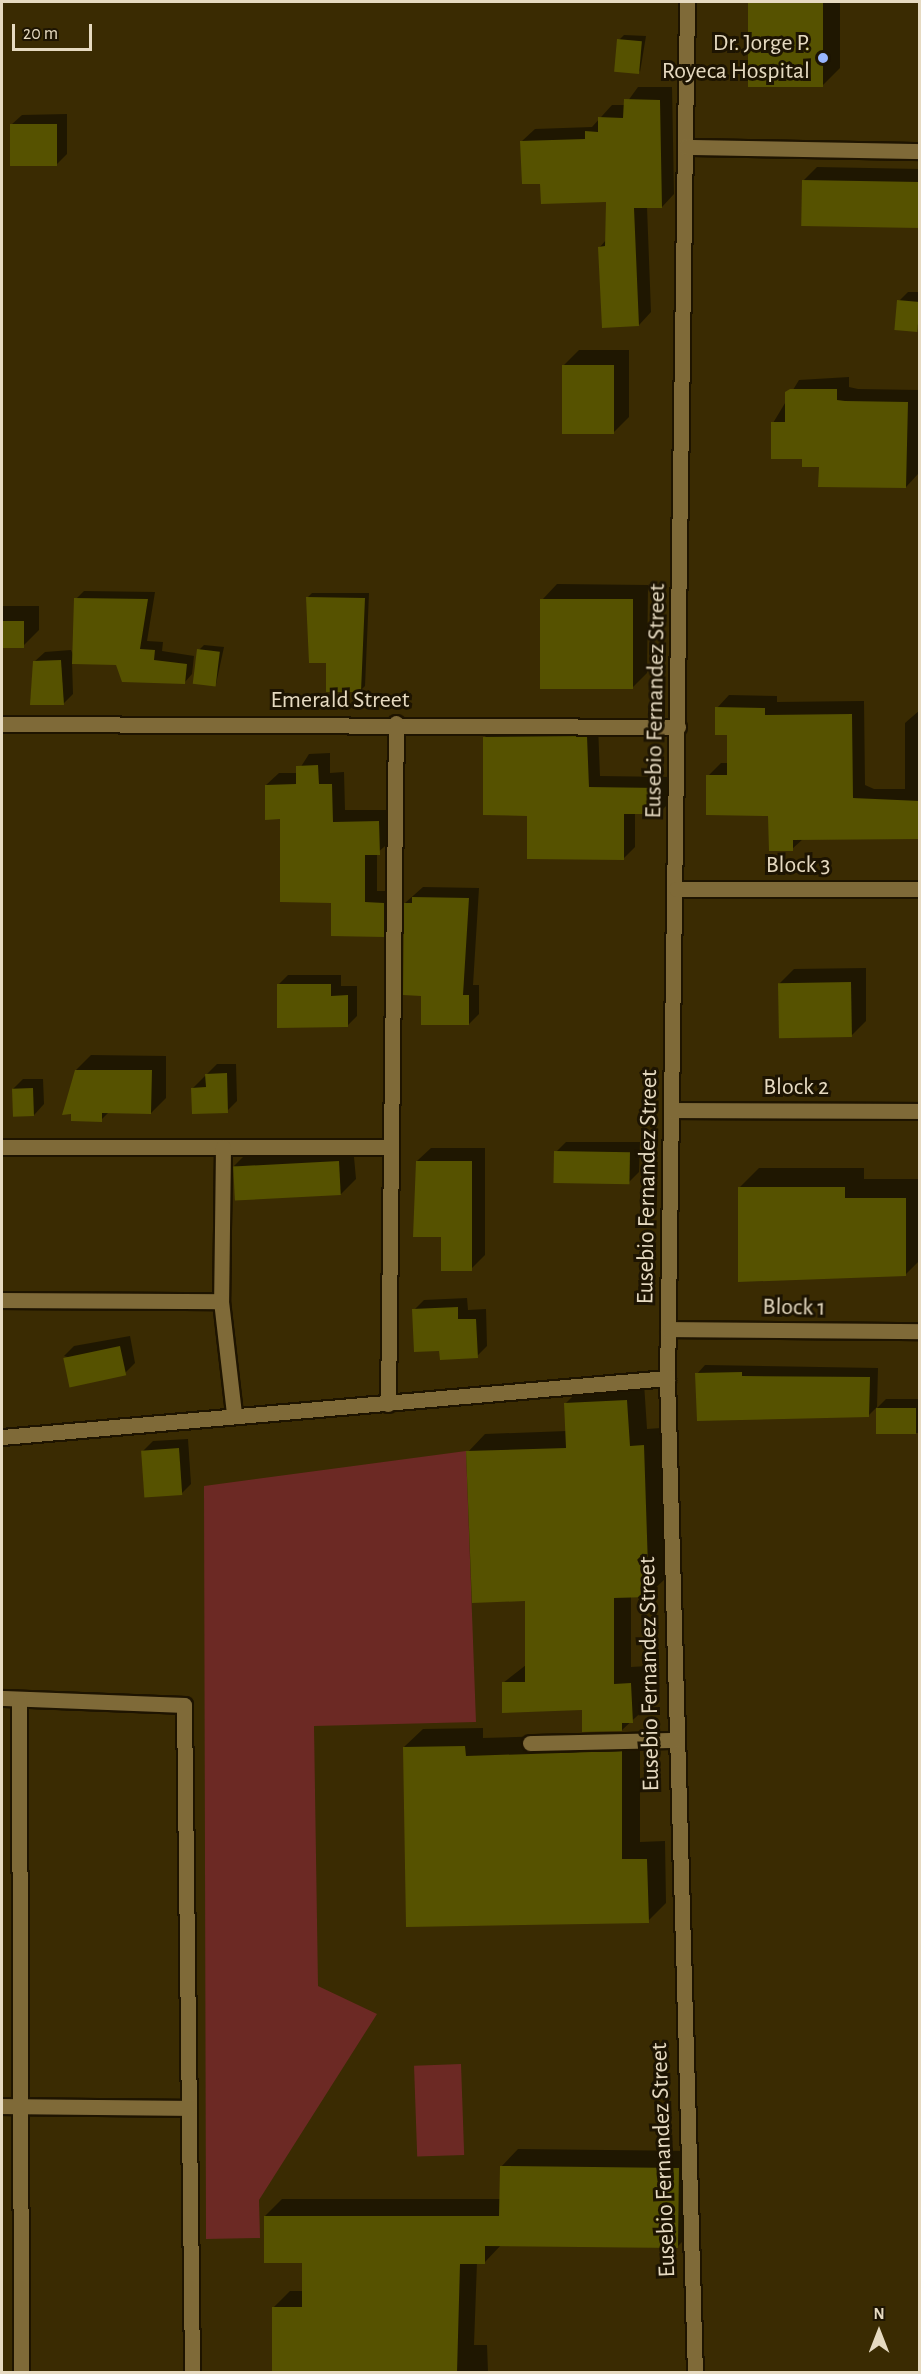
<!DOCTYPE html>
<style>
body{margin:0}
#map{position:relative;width:921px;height:2374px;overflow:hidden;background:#3a2b02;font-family:"Alegreya Sans",sans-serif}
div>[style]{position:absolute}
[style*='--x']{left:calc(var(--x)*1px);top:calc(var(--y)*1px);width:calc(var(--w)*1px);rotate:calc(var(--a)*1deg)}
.green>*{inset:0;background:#6c2924;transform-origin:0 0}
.shadow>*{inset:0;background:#0007}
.building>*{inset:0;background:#565200;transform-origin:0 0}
.roads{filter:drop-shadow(2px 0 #1e1400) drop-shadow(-2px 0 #1e1400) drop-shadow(0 2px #1e1400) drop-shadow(0 -2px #1e1400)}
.street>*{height:15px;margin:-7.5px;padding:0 7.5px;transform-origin:7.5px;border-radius:7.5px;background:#7f6a38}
.dots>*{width:16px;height:16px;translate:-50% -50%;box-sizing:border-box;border:3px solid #1d1402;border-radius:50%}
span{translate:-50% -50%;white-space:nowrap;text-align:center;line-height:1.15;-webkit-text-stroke:6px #1d1402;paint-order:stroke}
.poi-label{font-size:24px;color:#e6dac1}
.right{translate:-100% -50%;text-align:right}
.street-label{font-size:24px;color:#e6dac1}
.frame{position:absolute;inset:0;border:3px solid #e6dac1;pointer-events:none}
.north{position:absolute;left:849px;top:2302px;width:60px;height:60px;-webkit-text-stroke:4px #1d1402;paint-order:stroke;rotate:0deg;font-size:16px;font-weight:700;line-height:24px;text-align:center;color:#e6dac1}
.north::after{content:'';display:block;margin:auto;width:21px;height:27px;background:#e6dac1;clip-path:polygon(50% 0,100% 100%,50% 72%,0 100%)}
.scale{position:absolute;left:12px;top:24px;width:80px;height:27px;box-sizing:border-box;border:3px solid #e6dac1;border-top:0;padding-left:8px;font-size:18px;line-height:21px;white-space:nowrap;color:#e6dac1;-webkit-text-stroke:4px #1d1402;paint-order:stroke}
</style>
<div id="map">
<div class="green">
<div style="clip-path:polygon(466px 1451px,476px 1722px,314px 1726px,318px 1986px,377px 2014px,259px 2200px,260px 2238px,206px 2239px,204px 1486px)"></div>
<div style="left:461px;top:2064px;width:91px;height:47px;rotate:88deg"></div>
</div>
<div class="shadow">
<div style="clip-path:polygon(750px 2px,840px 2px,840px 68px,822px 86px,750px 86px)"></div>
<div style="clip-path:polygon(624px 35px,646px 36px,640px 72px,619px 40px)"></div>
<div style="clip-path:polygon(638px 87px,672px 87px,674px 194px,662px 207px,647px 207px,651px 312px,639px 325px,600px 247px,606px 240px,607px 201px,542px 182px,522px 141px,535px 129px,592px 127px,612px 105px,625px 105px)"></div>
<div style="clip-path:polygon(67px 114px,67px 154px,57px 164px,11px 125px,22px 115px)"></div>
<div style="clip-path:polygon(817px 167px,920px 169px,920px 227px,803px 181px)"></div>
<div style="clip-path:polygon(908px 292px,920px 292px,920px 330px,899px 301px)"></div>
<div style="clip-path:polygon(579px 350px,629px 350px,629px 417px,614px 432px,564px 365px)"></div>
<div style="clip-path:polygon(849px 377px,849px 387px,858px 389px,920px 390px,918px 474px,906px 487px,803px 457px,773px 423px,799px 380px)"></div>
<div style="clip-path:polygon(2px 569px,2px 606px,39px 606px,39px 630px,23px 646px,2px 647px)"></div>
<div style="clip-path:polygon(557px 584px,648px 585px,647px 673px,632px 688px,542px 600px)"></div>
<div style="clip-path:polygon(84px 591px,155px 592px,147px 641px,163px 642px,162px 651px,194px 656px,192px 674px,184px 683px,118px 664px,72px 662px,73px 694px,63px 704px,34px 662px,45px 652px,71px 650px,74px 657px,76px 599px)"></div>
<div style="clip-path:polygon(312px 593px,369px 593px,365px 686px,360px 691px,328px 661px,307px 598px)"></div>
<div style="clip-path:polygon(204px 645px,224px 647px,216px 684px,199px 650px)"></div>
<div style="clip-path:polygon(729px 695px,777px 696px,777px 702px,864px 701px,865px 785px,874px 789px,905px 789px,905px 723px,920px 710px,920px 837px,803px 839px,792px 849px,770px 814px,708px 776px,721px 763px,729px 763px,729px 733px,717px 708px)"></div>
<div style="clip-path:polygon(598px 725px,600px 776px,671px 777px,671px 801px,659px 813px,635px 813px,635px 847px,624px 858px,529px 814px,485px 737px,496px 726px)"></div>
<div style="clip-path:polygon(330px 753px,330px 773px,344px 772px,345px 810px,391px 810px,391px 841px,377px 853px,377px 891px,396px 891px,395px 923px,383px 935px,332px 902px,266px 785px,279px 773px,297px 773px,309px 754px)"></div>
<div style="clip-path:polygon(423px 887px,479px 888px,473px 985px,479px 985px,479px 1014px,469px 1024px,423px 994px,405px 903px)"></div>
<div style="clip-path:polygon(866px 968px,866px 1021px,851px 1036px,779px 984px,794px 969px)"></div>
<div style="clip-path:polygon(288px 975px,341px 975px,341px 986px,357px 986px,357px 1016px,347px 1026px,278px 985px)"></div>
<div style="clip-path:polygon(91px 1055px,166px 1056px,166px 1098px,151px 1113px,109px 1112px,101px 1120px,76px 1070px)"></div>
<div style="clip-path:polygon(217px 1064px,236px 1064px,237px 1101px,227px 1111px,193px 1088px)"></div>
<div style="clip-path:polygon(23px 1079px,43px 1079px,44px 1104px,34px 1115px,13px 1089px)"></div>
<div style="clip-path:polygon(566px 1142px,640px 1142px,639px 1172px,629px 1182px,556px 1152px)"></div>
<div style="clip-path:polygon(353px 1146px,356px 1179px,341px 1194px,234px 1166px,249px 1151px)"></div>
<div style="clip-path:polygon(431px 1148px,485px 1148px,485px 1255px,471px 1269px,442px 1235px,417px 1161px)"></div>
<div style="clip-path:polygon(759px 1168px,864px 1168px,864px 1179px,920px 1179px,920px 1260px,906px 1274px,739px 1188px)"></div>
<div style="clip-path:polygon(467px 1298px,468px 1310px,486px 1309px,487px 1346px,477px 1356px,441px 1349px,414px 1310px,424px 1300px)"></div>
<div style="clip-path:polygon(130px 1336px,135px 1363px,125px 1373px,64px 1356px,74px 1346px)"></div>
<div style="clip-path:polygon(705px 1365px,878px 1368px,877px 1408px,886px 1399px,920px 1399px,920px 1433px,877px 1432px,877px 1407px,869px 1415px,697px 1374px)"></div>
<div style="clip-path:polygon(644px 1383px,647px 1429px,661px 1428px,666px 1578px,648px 1595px,631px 1596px,631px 1667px,648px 1666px,650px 1704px,622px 1730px,584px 1709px,503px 1683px,526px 1665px,526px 1600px,468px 1452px,485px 1434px,567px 1431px,565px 1404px,583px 1386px)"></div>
<div style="clip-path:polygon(188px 1439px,191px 1484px,181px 1494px,143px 1451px,153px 1441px)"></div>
<div style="clip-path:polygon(483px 1728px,483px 1738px,640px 1733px,640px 1842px,665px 1841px,666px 1903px,648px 1921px,404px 1747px,423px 1729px)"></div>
<div style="clip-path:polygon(518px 2149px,696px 2151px,695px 2229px,678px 2246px,502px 2244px,485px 2262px,477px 2262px,474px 2345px,487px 2345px,488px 2372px,273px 2372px,273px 2308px,290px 2291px,304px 2291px,304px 2261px,265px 2216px,282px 2199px,501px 2199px,501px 2167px)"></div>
</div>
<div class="building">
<div style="left:748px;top:2px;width:75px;height:85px"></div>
<div style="left:617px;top:39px;width:25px;height:33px;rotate:5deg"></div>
<div style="clip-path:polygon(624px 99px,660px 100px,662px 208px,634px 208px,639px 326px,602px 328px,598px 247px,605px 246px,606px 202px,541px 204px,540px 184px,522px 184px,520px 141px,585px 139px,585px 131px,598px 132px,598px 117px,623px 118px)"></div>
<div style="left:10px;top:124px;width:47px;height:42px"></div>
<div style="left:802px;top:180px;width:118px;height:46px;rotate:1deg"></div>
<div style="left:897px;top:300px;width:23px;height:30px;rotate:5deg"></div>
<div style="left:562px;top:365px;width:52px;height:69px"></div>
<div style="clip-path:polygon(790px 389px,837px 389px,837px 400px,845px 401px,908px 402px,906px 488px,818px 487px,819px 467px,802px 467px,802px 459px,771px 459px,771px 422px,785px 422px,785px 392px)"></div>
<div style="clip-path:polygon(306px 597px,365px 598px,361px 692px,326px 692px,326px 663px,309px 663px)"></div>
<div style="clip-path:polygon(74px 598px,148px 599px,140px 649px,155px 650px,154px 660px,187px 664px,185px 684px,122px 682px,116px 665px,72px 664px)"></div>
<div style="left:540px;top:599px;width:93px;height:90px"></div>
<div style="left:2px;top:621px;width:22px;height:27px"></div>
<div style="left:197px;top:649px;width:23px;height:35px;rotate:7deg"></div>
<div style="clip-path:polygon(61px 660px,64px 705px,30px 705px,33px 661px)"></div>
<div style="clip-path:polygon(715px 707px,765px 708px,765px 715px,852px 714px,853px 798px,920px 801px,920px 839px,793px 840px,793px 851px,769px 851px,768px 816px,706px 815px,706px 775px,727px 775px,727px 735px,715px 735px)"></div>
<div style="clip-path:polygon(587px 736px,589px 787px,660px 788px,660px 814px,624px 814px,624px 860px,527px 859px,527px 816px,483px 815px,483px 737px)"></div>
<div style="clip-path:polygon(318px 765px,319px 784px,332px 784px,333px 822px,379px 821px,380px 855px,365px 855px,365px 902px,384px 903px,384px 937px,331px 936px,331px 903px,280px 902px,280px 819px,265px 820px,265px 785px,296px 784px,296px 766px)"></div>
<div style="clip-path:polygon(412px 897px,469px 898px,463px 995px,469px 995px,469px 1025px,421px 1025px,421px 996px,403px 995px,404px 903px,412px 903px)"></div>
<div style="left:851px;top:982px;width:55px;height:73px;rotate:89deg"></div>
<div style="clip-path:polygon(277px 984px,331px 984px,331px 996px,348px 995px,348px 1027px,277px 1028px)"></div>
<div style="clip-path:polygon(75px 1070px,152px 1070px,151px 1114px,102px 1113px,102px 1122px,71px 1121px,71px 1114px,62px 1115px)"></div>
<div style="clip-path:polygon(227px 1073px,228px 1113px,192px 1114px,191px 1088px,206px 1087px,205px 1074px)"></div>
<div style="left:33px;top:1088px;width:28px;height:21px;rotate:88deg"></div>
<div style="left:554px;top:1151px;width:76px;height:32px;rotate:1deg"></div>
<div style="left:339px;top:1161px;width:34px;height:106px;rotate:87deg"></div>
<div style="clip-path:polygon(416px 1161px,472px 1161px,472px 1271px,441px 1271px,441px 1237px,413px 1237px)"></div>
<div style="clip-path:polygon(738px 1187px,845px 1187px,845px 1198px,906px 1198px,906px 1276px,738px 1282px)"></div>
<div style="clip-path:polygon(458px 1307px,458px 1319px,476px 1319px,478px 1358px,440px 1360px,439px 1351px,414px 1352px,412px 1309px)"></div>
<div style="left:120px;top:1346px;width:30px;height:58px;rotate:78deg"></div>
<div style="clip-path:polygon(742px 1372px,742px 1376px,870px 1377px,869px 1417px,697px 1421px,695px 1373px)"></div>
<div style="clip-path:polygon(627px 1400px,630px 1446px,644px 1445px,649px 1597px,614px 1598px,614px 1684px,631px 1683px,633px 1723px,622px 1723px,622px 1731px,582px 1732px,582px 1710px,502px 1713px,502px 1682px,525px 1682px,525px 1601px,472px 1603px,466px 1451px,566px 1448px,564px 1403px)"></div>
<div style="left:876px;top:1408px;width:40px;height:26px"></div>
<div style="left:179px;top:1448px;width:47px;height:38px;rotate:86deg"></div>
<div style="clip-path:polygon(465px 1746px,466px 1756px,622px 1751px,622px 1859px,647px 1859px,649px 1923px,406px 1927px,403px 1747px)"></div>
<div style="clip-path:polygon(500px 2166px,679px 2168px,678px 2248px,485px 2246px,485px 2264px,460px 2264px,457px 2373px,272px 2373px,272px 2307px,302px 2307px,302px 2263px,264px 2263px,264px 2216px,499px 2216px)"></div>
</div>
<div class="roads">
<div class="street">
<div style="--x:687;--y:2;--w:1376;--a:90.83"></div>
<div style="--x:667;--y:1378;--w:994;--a:88.39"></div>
<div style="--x:686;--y:147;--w:234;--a:1"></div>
<div style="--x:2;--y:724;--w:676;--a:0.25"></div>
<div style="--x:676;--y:889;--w:244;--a:0"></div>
<div style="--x:672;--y:1110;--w:248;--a:0.2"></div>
<div style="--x:2;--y:1147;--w:386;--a:0"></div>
<div style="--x:223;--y:1147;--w:154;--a:90.7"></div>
<div style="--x:221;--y:1301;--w:114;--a:83.4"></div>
<div style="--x:2;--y:1300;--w:219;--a:0.3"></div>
<div style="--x:668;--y:1329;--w:252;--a:0.5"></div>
<div style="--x:388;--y:1404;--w:681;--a:-89.33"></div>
<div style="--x:2;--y:1437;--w:668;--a:-5.07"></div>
<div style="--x:2;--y:1698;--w:182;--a:2.2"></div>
<div style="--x:184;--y:1705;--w:667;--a:89.31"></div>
<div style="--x:19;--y:1699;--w:673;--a:89.83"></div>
<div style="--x:530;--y:1743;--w:144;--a:-1.2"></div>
<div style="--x:2;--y:2106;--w:187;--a:0.6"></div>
</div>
</div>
<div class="dots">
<div style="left:823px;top:58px;background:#98b5fd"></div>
</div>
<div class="poi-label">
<span class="right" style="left:810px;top:58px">Dr. Jorge P.<br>Royeca Hospital</span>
</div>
<div class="street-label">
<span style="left:340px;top:701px">Emerald Street</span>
<span style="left:656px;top:701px;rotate:-89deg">Eusebio Fernandez Street</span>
<span style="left:798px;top:866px">Block 3</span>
<span style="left:796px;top:1088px">Block 2</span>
<span style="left:648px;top:1187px;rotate:-89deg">Eusebio Fernandez Street</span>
<span style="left:794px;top:1308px;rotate:1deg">Block 1</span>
<span style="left:650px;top:1674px;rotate:-91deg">Eusebio Fernandez Street</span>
<span style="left:664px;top:2160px;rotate:-92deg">Eusebio Fernandez Street</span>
</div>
<div class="frame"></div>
<div class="north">N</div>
<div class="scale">20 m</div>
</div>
